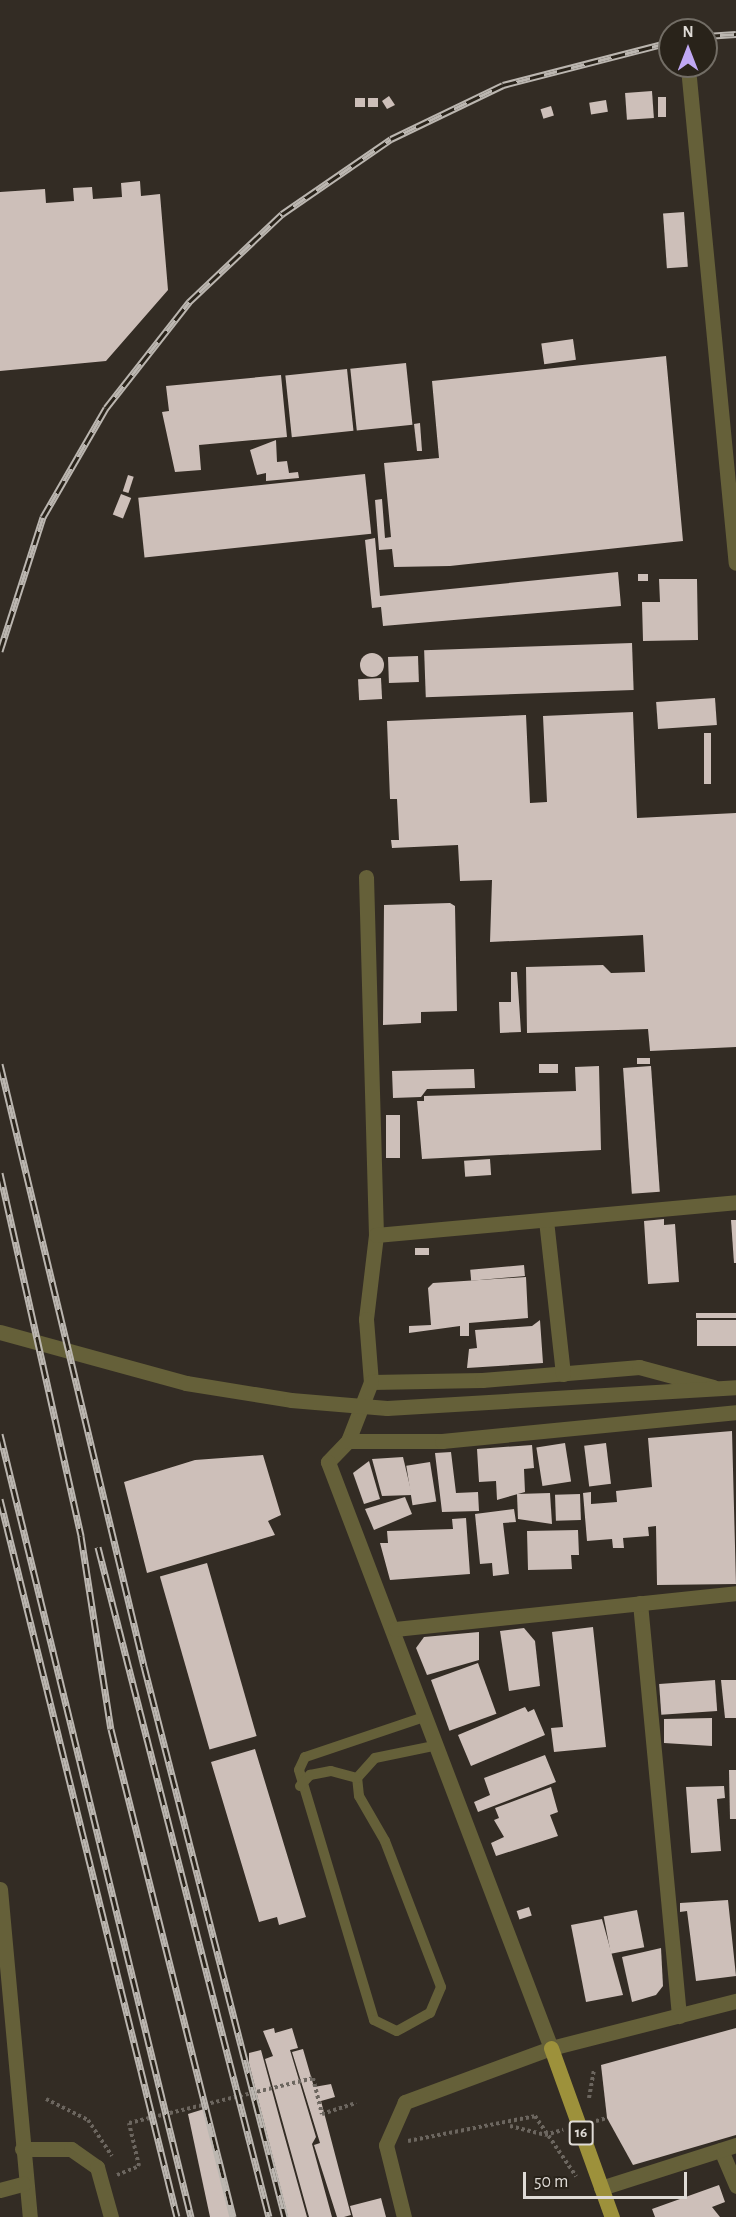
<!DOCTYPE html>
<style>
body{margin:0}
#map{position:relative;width:736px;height:2217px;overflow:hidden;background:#332c24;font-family:"Alegreya Sans",sans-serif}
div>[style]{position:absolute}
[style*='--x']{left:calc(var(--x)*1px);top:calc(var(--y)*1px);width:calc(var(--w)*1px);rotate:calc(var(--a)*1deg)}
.building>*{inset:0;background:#cdbfb9;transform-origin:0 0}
.round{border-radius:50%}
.path>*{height:4px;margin-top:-2px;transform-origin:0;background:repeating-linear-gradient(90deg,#6c665f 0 3px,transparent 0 6px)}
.service>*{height:10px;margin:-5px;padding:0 5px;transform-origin:5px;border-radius:5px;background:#656039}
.minor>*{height:15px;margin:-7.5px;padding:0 7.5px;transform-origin:7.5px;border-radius:7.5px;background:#656039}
.tertiary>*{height:15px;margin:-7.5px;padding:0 7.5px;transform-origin:7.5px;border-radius:7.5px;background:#656039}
.primary>*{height:15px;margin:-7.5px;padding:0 7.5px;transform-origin:7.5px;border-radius:7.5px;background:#9d913b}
.rail>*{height:7px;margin-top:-3.5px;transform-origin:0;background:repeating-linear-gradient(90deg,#29231a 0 14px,#bbb6b0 0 28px);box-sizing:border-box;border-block:2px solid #bbb6b0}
span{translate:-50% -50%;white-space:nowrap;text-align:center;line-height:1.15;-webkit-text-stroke:6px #29231a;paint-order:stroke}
.shield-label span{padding:2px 4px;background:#29231a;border:2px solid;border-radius:4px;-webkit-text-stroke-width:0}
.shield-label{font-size:15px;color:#dfdbd6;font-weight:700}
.north{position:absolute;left:658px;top:18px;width:60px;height:60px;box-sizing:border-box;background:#29231a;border:2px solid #726d65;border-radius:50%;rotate:0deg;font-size:16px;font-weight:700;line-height:24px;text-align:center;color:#dfdbd6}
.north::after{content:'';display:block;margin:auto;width:21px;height:27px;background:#c0a8f4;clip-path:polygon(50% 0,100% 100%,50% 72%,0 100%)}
.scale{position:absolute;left:523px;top:2172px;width:164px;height:27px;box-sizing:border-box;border:3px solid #dfdbd6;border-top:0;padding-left:8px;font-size:18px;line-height:21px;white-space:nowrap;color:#dfdbd6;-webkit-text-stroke:4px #29231a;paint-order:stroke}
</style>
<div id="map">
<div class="building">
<div style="left:652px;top:91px;width:27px;height:27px;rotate:86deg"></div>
<div style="clip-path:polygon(389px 96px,395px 105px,387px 109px,382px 101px)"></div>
<div style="left:658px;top:97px;width:8px;height:20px"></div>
<div style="left:355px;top:98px;width:10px;height:9px"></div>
<div style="left:368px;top:98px;width:10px;height:9px"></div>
<div style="left:606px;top:100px;width:12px;height:17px;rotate:81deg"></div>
<div style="left:551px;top:106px;width:10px;height:11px;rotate:73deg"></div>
<div style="clip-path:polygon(140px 181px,141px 196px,160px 194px,168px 290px,106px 361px,0 371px,0 192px,45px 189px,46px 203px,74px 201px,73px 188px,92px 187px,93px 199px,122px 197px,121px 183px)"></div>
<div style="left:684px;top:212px;width:55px;height:21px;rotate:86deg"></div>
<div style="left:573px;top:339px;width:21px;height:32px;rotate:82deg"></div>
<div style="clip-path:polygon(666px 356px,683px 541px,450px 566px,394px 567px,392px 549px,379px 550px,375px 500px,382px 499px,385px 538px,391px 537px,384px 463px,439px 458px,432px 381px)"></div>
<div style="left:406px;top:363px;width:62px;height:56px;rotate:84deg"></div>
<div style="left:347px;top:369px;width:62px;height:62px;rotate:84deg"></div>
<div style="clip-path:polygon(281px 375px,287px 437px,199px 445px,201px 470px,175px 472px,162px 412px,169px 411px,166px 386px)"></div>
<div style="clip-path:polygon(420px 423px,422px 451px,417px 451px,414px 424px)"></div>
<div style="clip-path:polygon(276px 440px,277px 462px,287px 461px,289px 473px,298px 472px,299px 478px,266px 481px,266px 473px,257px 475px,250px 450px)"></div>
<div style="left:365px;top:474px;width:60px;height:228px;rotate:84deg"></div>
<div style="left:128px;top:475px;width:6px;height:17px;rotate:18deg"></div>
<div style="left:121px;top:494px;width:11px;height:22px;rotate:22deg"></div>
<div style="clip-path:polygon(375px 538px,380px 596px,618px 572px,621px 606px,383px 626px,381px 607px,372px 608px,365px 540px)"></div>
<div style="left:648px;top:574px;width:7px;height:10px;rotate:90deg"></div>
<div style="clip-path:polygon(659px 579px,697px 579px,698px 640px,643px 641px,642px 602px,660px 602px)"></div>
<div style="left:632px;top:643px;width:47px;height:208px;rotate:88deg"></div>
<div class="round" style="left:360px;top:653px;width:24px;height:24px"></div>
<div style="left:418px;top:656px;width:26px;height:30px;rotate:88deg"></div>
<div style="left:381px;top:678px;width:21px;height:23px;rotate:87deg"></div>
<div style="left:715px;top:698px;width:27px;height:59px;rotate:86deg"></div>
<div style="clip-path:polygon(633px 712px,637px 818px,736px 813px,736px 1047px,650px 1051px,648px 1029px,527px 1033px,526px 967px,603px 965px,611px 973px,645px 972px,643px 935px,490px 942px,492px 880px,460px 881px,458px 845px,392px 848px,391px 840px,399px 840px,397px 799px,390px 799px,387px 721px,526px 715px,530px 803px,547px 802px,543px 716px)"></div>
<div style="left:704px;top:733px;width:7px;height:51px"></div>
<div style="clip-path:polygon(450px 903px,455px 906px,457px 1011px,421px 1012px,421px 1023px,383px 1025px,384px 905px)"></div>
<div style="clip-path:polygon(511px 972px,517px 972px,521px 1032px,500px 1033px,499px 1002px,511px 1002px)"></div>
<div style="left:637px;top:1058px;width:13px;height:6px"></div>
<div style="left:539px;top:1064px;width:19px;height:9px"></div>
<div style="clip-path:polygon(599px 1066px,601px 1150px,422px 1159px,417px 1101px,424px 1101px,424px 1096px,576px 1091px,575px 1067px)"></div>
<div style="left:651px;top:1066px;width:126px;height:28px;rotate:86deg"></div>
<div style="clip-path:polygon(474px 1069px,475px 1088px,427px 1089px,421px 1097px,393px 1098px,392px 1071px)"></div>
<div style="left:386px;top:1115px;width:14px;height:43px"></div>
<div style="left:490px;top:1159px;width:16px;height:26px;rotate:86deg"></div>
<div style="clip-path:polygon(664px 1219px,664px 1225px,675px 1224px,679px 1282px,648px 1284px,644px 1221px)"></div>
<div style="clip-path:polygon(731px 1220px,736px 1220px,736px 1263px,734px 1263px)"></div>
<div style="left:415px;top:1248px;width:14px;height:7px"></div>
<div style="left:524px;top:1265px;width:11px;height:54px;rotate:85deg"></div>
<div style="clip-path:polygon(526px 1277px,528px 1318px,469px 1323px,469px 1336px,460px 1336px,460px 1326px,409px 1333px,409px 1326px,431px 1325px,428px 1288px,433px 1283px)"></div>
<div style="left:736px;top:1313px;width:5px;height:40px;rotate:90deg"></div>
<div style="clip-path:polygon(540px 1320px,543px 1363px,467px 1368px,469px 1349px,477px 1348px,475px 1330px,532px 1326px)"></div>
<div style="left:736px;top:1320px;width:26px;height:39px;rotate:90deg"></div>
<div style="clip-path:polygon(732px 1431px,736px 1584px,657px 1585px,656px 1526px,648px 1527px,649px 1536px,623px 1538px,624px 1548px,613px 1548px,612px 1539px,587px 1541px,583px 1493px,591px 1492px,591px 1504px,617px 1502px,616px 1491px,652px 1487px,648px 1438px)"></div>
<div style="left:565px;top:1443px;width:39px;height:29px;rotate:81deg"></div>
<div style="left:606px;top:1443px;width:41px;height:22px;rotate:83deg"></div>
<div style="clip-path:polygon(532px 1445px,534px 1468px,524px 1469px,525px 1492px,497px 1500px,496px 1481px,479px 1482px,477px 1449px)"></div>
<div style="clip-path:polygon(451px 1452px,456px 1493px,478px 1492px,479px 1511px,442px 1512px,435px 1453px)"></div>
<div style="clip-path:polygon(263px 1455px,281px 1515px,268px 1521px,275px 1535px,147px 1573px,124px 1482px,195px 1460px)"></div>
<div style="clip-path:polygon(403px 1457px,412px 1495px,382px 1496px,372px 1459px)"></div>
<div style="clip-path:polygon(369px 1461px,380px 1499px,364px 1504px,353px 1473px)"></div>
<div style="left:430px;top:1462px;width:40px;height:24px;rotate:81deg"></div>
<div style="clip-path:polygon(550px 1493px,552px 1524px,518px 1519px,517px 1494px)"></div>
<div style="left:580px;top:1494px;width:26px;height:25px;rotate:88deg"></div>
<div style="clip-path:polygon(405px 1497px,412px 1514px,374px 1530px,365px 1509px)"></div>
<div style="clip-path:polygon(514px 1509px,516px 1522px,503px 1523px,509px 1574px,493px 1576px,492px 1563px,480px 1564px,475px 1514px)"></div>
<div style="clip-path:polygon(466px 1518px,470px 1574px,390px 1580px,380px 1543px,388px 1543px,387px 1531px,453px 1529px,452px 1519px)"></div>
<div style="clip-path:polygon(578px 1530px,579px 1555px,571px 1555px,572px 1569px,528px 1570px,527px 1531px)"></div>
<div style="left:207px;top:1563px;width:180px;height:49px;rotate:74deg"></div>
<div style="clip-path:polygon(593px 1627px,606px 1747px,554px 1752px,551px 1728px,563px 1727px,552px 1632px)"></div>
<div style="clip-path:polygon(524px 1628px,535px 1641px,540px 1686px,509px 1691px,500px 1631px)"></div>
<div style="clip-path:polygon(479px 1632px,479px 1660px,427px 1675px,416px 1648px,424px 1637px)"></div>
<div style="left:478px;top:1663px;width:54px;height:50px;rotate:70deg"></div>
<div style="left:715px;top:1680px;width:31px;height:56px;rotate:86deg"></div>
<div style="clip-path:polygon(721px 1680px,736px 1680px,736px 1718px,725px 1718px)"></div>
<div style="clip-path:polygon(525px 1707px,528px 1712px,534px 1709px,545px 1735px,471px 1766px,458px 1735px)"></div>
<div style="clip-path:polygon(712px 1718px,712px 1746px,664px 1743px,664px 1719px)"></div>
<div style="clip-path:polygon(255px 1749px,306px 1917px,279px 1925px,277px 1917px,259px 1922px,211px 1762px)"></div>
<div style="clip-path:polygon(545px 1755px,556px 1782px,478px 1812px,474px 1802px,490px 1795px,484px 1778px)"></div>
<div style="clip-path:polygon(729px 1770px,736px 1770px,736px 1819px,730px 1819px)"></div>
<div style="clip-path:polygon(724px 1786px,725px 1798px,717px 1799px,721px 1851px,691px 1853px,686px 1787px)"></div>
<div style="clip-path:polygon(551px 1787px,558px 1812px,550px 1815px,558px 1836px,496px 1856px,491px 1843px,504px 1837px,494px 1820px,499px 1818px,495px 1808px)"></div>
<div style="clip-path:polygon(728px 1900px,736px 1976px,696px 1981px,687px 1911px,680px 1912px,680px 1903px)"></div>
<div style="left:529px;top:1907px;width:9px;height:13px;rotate:72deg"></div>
<div style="left:637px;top:1910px;width:38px;height:34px;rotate:79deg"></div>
<div style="clip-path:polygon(602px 1919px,623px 1995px,586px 2002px,571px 1925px)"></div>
<div style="clip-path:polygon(661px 1948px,663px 1986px,656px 1995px,632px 2002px,622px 1957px)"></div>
<div style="clip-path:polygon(274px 2028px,275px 2033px,292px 2028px,298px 2048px,290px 2050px,316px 2137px,312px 2144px,332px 2217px,309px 2217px,265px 2059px,273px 2056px,263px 2031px)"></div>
<div style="clip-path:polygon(736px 2028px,736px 2135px,633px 2165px,607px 2118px,601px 2065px)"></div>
<div style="clip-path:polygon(303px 2049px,314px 2087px,331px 2084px,335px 2097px,321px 2101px,351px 2215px,344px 2217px,337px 2217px,314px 2145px,320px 2143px,292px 2052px)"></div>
<div style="clip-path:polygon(261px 2050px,280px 2120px,307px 2217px,288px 2217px,249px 2063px,249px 2053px)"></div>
<div style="clip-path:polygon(204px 2109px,224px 2175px,235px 2217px,210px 2217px,188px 2114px)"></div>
<div style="clip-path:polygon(719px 2185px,725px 2202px,712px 2207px,720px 2217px,655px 2217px,652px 2209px)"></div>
<div style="clip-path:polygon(381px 2198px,386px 2217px,353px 2217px,350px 2206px)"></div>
</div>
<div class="path">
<div style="--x:589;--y:2098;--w:28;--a:-80"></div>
<div style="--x:46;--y:2099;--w:47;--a:26.6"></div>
<div style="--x:88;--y:2120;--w:43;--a:56.3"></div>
<div style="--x:596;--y:2121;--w:11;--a:-15"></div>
<div style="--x:510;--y:2126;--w:36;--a:14"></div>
<div style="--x:545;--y:2135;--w:19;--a:-16"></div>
<div style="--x:408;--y:2141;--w:129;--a:-11.1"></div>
<div style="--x:535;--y:2116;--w:73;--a:55.7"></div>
<div style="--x:117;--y:2175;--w:24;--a:-22"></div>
<div style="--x:139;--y:2166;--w:44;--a:-103.1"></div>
<div style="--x:129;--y:2123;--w:189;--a:-13.7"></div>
<div style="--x:313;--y:2078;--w:37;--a:76"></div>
<div style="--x:322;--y:2114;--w:36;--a:-18"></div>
</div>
<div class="service">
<div style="--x:427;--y:1716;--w:129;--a:161.4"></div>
<div style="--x:305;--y:1757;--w:14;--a:115"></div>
<div style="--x:299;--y:1770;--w:261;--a:73.3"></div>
<div style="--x:374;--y:2020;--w:25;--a:26"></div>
<div style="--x:397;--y:2031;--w:38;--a:-29"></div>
<div style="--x:430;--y:2013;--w:28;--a:-67"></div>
<div style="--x:441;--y:1987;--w:156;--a:-111"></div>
<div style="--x:385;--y:1841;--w:52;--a:-120"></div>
<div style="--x:359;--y:1796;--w:18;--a:-96"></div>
<div style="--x:357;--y:1778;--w:27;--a:-48"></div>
<div style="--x:375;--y:1758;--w:64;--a:-11.7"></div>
<div style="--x:300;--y:1786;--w:15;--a:-48"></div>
<div style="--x:310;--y:1775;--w:21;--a:-11"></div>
<div style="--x:331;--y:1771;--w:27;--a:15"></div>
</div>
<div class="minor">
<div style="--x:689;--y:78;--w:487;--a:84.5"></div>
<div style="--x:366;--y:877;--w:358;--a:88.4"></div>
<div style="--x:376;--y:1235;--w:85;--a:96.8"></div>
<div style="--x:366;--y:1319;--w:63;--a:85.5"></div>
<div style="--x:371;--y:1382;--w:111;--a:-1"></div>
<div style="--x:482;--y:1380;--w:158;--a:-4.7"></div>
<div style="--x:639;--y:1367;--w:77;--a:15.1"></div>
<div style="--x:546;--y:1220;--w:155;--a:83.7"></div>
<div style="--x:376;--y:1235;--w:362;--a:-5.2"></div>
<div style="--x:371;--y:1382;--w:63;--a:111.3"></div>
<div style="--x:348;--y:1441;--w:29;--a:134"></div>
<div style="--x:328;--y:1462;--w:627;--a:69.17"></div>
<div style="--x:551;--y:2048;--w:156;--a:159.7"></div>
<div style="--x:405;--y:2102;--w:47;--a:113.8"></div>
<div style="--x:386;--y:2145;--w:74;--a:76"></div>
<div style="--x:348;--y:1441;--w:94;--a:0"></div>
<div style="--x:442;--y:1441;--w:295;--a:-5.6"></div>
<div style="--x:640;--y:1603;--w:415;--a:84.6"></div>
<div style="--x:395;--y:1629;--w:343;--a:-6"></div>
<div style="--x:22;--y:2149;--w:49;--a:0"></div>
<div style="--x:71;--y:2149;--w:32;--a:35"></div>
<div style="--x:97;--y:2167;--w:52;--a:74.4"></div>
<div style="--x:721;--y:2150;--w:39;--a:67"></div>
<div style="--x:601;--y:2188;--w:142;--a:-17.7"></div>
</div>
<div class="tertiary">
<div style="--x:0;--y:1332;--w:193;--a:15.3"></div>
<div style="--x:186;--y:1383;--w:106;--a:9.2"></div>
<div style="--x:291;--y:1400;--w:96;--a:4.8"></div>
<div style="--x:387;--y:1408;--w:350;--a:-3.4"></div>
<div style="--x:0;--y:1889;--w:329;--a:84.8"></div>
<div style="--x:551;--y:2048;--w:191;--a:-14.3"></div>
<div style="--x:0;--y:2190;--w:24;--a:-15"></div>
</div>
<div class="primary">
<div style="--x:551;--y:2048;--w:180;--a:70.2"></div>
</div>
<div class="rail">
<div style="--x:706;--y:36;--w:30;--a:-4"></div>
<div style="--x:0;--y:651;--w:141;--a:-72.2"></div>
<div style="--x:43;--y:517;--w:126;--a:-60"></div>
<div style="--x:106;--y:408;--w:135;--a:-51.9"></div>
<div style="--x:189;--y:302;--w:128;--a:-43.4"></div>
<div style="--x:282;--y:214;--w:132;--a:-34.5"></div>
<div style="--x:391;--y:139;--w:124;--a:-25.7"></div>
<div style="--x:503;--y:85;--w:172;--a:-14.4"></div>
<div style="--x:0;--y:1064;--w:619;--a:76.55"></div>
<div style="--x:144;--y:1666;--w:569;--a:75.65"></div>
<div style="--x:0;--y:1173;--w:372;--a:77.4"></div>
<div style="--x:81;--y:1536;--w:195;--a:81.2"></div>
<div style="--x:111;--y:1729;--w:503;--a:75.96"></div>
<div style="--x:0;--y:1434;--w:806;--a:76.29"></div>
<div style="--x:0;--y:1499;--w:739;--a:76.15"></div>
<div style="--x:98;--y:1547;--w:691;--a:75.68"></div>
</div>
<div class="shield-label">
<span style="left:581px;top:2133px">16</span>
</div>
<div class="north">N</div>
<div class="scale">50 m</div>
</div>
